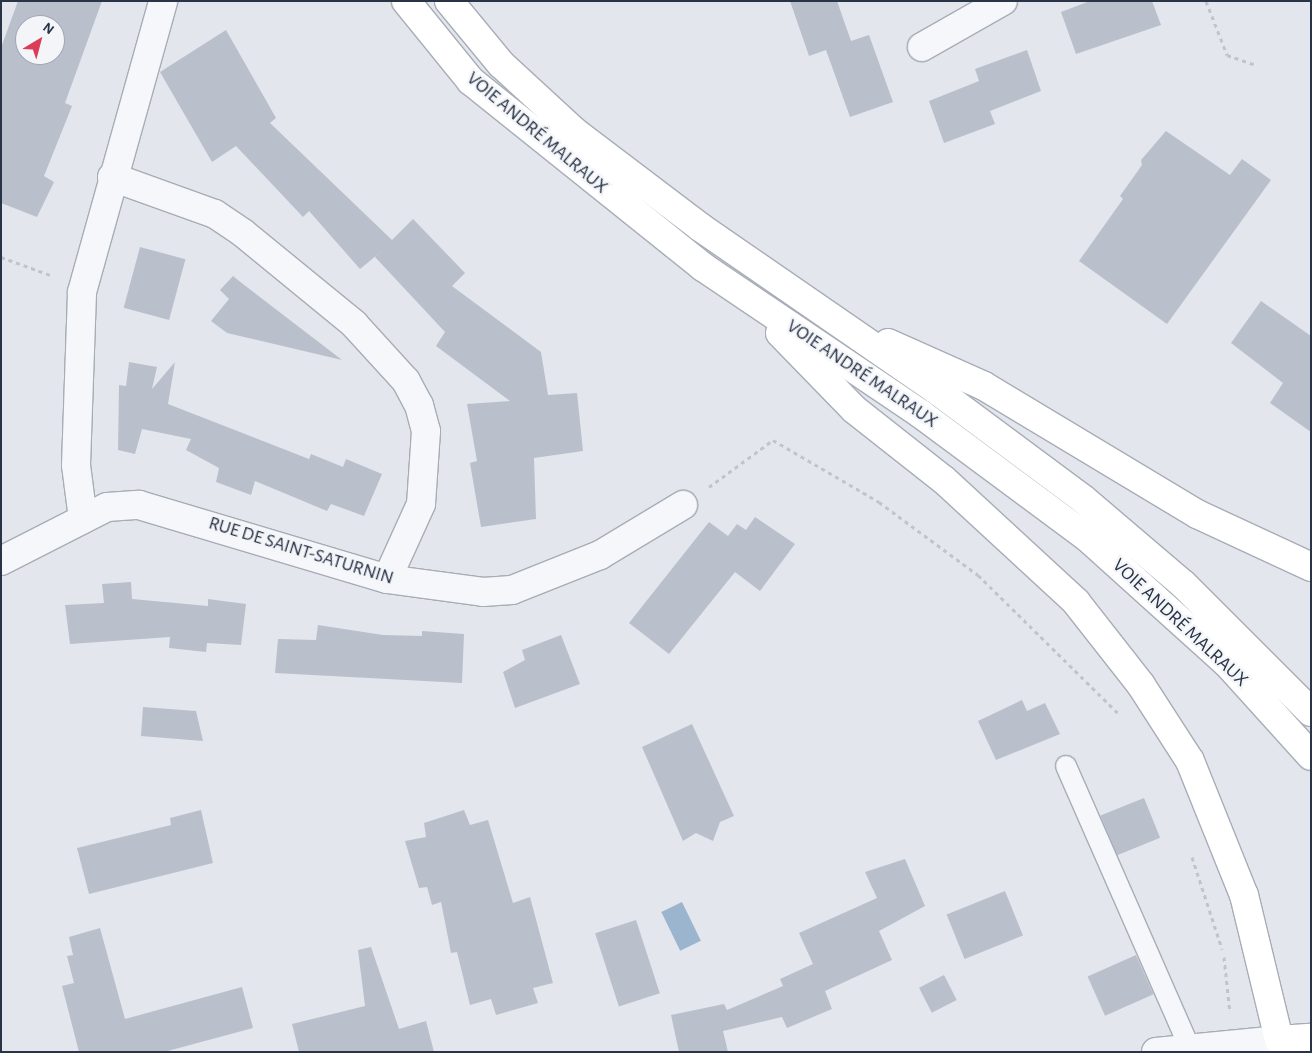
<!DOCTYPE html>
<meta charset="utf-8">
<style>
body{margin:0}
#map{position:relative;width:1312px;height:1053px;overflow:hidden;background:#e3e6ec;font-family:"Alegreya Sans",sans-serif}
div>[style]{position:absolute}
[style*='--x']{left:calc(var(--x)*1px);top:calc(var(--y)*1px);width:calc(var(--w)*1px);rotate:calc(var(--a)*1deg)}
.water>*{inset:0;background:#9bb5cf;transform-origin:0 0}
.building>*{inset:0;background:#b9c0cb;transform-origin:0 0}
.path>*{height:3px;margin-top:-1.5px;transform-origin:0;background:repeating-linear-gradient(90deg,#c1c4cb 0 4px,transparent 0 8px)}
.roads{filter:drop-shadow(1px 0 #a7adb7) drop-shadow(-1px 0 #a7adb7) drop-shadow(0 1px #a7adb7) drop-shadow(0 -1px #a7adb7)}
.lane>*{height:20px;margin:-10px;padding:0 10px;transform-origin:10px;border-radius:10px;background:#f6f7fa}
.street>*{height:28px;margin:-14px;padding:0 14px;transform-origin:14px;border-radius:14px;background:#f6f7fa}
.secondary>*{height:28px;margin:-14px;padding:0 14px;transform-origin:14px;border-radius:14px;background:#fff}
span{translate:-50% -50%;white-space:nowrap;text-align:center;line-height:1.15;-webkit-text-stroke:4.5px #f3f5f9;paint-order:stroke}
.street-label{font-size:19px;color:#293446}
.frame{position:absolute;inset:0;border:2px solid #293446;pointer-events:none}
.north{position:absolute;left:15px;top:15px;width:50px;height:50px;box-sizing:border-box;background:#f3f5f9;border:1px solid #a2a8b1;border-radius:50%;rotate:37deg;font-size:14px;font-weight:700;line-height:20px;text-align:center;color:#293446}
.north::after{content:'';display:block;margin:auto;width:18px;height:22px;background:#db3d57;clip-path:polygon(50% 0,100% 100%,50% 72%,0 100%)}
</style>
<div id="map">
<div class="water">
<div style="left:682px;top:902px;width:43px;height:23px;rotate:64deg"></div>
</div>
<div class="building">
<div style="clip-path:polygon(evenodd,18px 1px,102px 1px,65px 103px,72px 106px,44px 176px,54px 182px,37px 217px,1px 203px,2px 45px,18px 1px,25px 25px,55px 25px,55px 55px,25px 55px,25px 25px)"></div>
<div style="clip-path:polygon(790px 1px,837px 1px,851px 41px,869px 35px,893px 102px,850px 117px,826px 50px,809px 56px)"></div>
<div style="clip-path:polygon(1090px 1px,1152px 1px,1161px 25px,1076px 54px,1061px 12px)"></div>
<div style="clip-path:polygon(226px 30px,276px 118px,270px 123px,392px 240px,413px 219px,465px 273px,452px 286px,541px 352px,548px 395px,577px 393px,583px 451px,534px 458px,536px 519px,481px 527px,470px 463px,477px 461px,467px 404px,510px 401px,436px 346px,445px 332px,375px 257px,382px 251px,360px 269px,309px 211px,303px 217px,236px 146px,212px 162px,160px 72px)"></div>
<div style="clip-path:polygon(1027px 50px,1041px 91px,990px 111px,995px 124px,944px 143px,929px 101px,979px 81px,975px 69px)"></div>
<div style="clip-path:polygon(1166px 131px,1230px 175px,1242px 159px,1271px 180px,1167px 324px,1079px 261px,1123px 199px,1120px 196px,1142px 165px,1141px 160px)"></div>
<div style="left:140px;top:247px;width:47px;height:63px;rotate:15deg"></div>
<div style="clip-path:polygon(233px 276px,243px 284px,342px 360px,227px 333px,211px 321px,229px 299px,220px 290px)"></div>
<div style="clip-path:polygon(1261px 301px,1311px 336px,1311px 432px,1270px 403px,1283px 383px,1231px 343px)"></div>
<div style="clip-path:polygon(129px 362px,157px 367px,152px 389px,175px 362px,168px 404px,309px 459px,311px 454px,343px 467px,346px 459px,382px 474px,364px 516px,331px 504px,327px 511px,255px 481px,251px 495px,216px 482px,219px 468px,186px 450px,191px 439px,142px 429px,135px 454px,118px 450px,119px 385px,126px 386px)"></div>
<div style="clip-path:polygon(755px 517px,795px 544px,760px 591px,735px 572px,669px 654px,629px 623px,709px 522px,728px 536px,737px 524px,746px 530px)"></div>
<div style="clip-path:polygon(131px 582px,132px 599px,208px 606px,208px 599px,246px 604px,241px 645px,207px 643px,206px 652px,169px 648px,170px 637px,70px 644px,65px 605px,104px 603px,102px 584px)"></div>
<div style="clip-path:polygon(318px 625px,383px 635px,422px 636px,422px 631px,464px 634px,462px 683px,275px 673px,278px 639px,316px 640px)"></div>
<div style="clip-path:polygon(561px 635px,580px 684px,515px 708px,503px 672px,525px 660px,522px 650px)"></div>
<div style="clip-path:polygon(1022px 700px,1027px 711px,1045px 703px,1060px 734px,996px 760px,978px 721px)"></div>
<div style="clip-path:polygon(143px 707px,196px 711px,203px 741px,141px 736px)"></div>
<div style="clip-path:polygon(692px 724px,734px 816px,720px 822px,713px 841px,696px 833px,683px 841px,642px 747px)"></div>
<div style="left:1144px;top:798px;width:43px;height:47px;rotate:68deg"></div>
<div style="clip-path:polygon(201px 810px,213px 863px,89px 894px,77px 848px,171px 825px,170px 818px)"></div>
<div style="clip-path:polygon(464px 810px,470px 825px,488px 820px,513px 903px,530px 897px,553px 983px,533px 988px,538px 1003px,496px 1015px,491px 999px,470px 1005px,457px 952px,451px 953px,441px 902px,432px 905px,427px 887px,419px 888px,405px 841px,426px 837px,424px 823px)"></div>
<div style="clip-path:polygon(905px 859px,925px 906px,879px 931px,892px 960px,825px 991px,832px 1009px,787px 1028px,782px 1017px,723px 1031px,728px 1052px,679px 1052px,671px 1015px,724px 1004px,727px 1010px,783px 986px,780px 979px,813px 964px,799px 933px,877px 898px,865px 872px)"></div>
<div style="left:1005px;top:891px;width:48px;height:63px;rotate:68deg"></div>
<div style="left:636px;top:920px;width:77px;height:43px;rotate:72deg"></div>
<div style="clip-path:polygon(100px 928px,125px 1019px,242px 987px,253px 1028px,164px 1052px,79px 1052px,62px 986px,74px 983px,67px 956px,73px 955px,69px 937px)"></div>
<div style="clip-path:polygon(371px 947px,399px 1029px,426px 1021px,434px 1052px,299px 1052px,292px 1024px,365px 1006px,358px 950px)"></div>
<div style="left:1136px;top:955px;width:43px;height:53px;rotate:66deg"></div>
<div style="left:944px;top:975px;width:28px;height:28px;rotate:63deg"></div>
</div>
<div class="path">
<div style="--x:1206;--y:1;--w:58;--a:68.7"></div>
<div style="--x:1227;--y:55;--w:31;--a:19"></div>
<div style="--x:1;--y:257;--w:55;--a:20.1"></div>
<div style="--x:709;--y:487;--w:79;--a:-36.3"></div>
<div style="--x:773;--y:440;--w:123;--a:30.3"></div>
<div style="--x:879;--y:502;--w:123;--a:36.4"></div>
<div style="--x:978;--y:575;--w:197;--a:44.6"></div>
<div style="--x:1192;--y:857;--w:97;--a:71.9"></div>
<div style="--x:1224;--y:957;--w:56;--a:83.9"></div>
</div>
<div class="roads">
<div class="lane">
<div style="--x:1066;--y:766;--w:308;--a:66.3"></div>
</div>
<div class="street">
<div style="--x:922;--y:47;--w:93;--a:-29.6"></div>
<div style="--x:112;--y:177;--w:109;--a:19.8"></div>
<div style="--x:215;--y:214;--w:34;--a:34"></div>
<div style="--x:243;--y:233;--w:144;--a:39.3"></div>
<div style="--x:354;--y:324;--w:77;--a:47.6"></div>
<div style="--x:406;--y:381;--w:27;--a:62"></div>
<div style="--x:419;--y:405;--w:27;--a:75"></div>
<div style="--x:426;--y:431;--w:73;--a:93.9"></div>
<div style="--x:421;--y:504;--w:82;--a:114.4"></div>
<div style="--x:83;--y:519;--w:54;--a:-97.4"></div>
<div style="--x:76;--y:465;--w:173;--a:-88"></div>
<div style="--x:82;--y:292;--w:302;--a:-74.4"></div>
<div style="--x:1;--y:561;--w:119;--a:-27"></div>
<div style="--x:107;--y:507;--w:32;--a:-4"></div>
<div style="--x:139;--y:505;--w:259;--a:16.6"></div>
<div style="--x:387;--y:579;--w:97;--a:7.7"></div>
<div style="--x:483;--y:592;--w:29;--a:-4"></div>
<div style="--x:512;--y:590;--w:95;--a:-21.7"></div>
<div style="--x:600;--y:555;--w:97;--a:-31.1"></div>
<div style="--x:1156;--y:1052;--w:124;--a:-5.6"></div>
<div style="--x:1279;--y:1040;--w:13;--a:67"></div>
</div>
<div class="secondary">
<div style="--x:406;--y:1;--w:103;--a:50.9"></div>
<div style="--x:471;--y:81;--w:297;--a:38.7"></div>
<div style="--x:703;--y:267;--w:263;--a:34"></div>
<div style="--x:921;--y:414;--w:208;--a:36.6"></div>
<div style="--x:1088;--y:538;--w:187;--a:42"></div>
<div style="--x:1227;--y:663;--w:125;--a:47.9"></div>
<div style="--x:449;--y:1;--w:82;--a:50.5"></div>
<div style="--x:501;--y:64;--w:100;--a:42.6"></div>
<div style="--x:575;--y:132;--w:157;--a:37.2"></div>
<div style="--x:700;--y:227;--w:285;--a:34.6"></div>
<div style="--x:935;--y:389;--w:184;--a:36.6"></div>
<div style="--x:1083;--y:499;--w:131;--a:40.4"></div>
<div style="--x:1183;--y:584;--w:181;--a:45"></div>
<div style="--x:780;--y:333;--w:107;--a:45.8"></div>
<div style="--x:855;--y:410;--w:113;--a:38.2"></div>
<div style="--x:944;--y:480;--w:180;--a:42.7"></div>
<div style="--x:1076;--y:602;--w:105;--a:51.9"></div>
<div style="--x:1141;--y:685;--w:90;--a:57.2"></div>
<div style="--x:1190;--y:761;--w:144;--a:68.1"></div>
<div style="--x:1244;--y:895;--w:149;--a:76.4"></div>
<div style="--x:1279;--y:1040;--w:32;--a:-4"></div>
<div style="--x:888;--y:343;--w:105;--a:24.1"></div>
<div style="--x:984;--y:386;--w:249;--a:31"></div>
<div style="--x:1197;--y:514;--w:126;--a:24.9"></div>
</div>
</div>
<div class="street-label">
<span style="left:537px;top:133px;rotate:40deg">VOIE ANDRÉ MALRAUX</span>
<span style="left:862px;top:374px;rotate:34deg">VOIE ANDRÉ MALRAUX</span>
<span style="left:301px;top:551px;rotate:17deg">RUE DE SAINT-SATURNIN</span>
<span style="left:1180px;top:623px;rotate:43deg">VOIE ANDRÉ MALRAUX</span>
</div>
<div class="frame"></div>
<div class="north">N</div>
</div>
